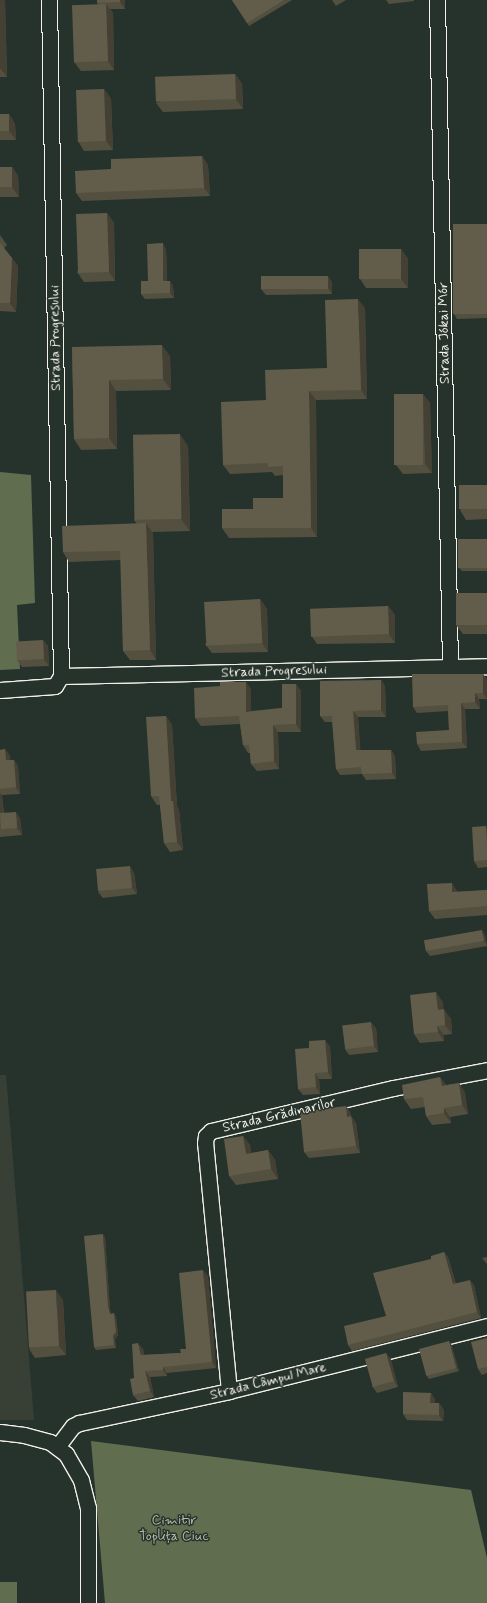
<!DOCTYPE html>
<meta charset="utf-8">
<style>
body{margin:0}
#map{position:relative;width:487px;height:1603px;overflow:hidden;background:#26332d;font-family:Mynerve,sans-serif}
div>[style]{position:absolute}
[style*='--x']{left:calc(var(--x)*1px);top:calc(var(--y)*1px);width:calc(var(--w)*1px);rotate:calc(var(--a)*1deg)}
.built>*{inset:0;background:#384036}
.green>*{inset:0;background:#606d4f;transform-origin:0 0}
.roads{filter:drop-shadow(1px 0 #f4f1e8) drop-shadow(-1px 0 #f4f1e8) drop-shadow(0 1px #f4f1e8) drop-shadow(0 -1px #f4f1e8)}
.street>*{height:15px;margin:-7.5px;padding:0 7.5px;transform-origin:7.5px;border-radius:7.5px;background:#26332d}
.wall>*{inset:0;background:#535040}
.shaded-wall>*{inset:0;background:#444134}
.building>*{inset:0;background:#615d4a;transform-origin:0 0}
span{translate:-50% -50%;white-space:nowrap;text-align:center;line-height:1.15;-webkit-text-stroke:3px #26332d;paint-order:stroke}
.street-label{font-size:14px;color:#f4f1e8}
.park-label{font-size:14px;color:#b9bcab}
</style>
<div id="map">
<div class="built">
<div style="clip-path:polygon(0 1075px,6px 1075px,34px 1420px,0 1420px)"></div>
</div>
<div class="green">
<div style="clip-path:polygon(0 472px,31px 475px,35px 603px,17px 605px,20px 669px,0 670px)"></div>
<div style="clip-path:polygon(91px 1441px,471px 1490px,487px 1558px,487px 1603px,105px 1603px)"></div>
<div style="left:0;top:1582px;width:17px;height:21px"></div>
</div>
<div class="roads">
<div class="street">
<div style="--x:437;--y:0;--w:666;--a:88.88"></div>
<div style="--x:61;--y:676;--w:426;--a:-1.3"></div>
<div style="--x:0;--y:690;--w:55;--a:-4.2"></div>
<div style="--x:55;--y:686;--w:12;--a:-59"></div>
<div style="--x:61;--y:676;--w:676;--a:-91.02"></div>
<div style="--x:229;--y:1391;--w:249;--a:-95.5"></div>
<div style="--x:205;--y:1143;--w:7;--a:-82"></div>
<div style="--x:206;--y:1136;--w:7;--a:-45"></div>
<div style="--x:211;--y:1131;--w:187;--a:-13.3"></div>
<div style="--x:393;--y:1088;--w:96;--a:-10.8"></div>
<div style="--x:0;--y:1432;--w:24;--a:7"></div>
<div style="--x:24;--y:1435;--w:27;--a:15"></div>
<div style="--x:50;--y:1442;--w:20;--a:37"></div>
<div style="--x:66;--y:1454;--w:30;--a:60"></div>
<div style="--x:81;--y:1480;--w:29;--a:76"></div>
<div style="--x:88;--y:1508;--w:95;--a:90"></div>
<div style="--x:57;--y:1447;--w:26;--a:-53"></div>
<div style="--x:73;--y:1426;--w:7;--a:-27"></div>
<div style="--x:79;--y:1423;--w:153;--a:-12"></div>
<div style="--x:229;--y:1391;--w:266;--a:-14.1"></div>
</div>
</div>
<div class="wall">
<div style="clip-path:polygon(0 0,5px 0,7px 77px,0 77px)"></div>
<div style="clip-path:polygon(97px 0,125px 0,125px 9px,110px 9px,113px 13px,114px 70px,81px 71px,74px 62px,98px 4px,97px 3px)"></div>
<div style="clip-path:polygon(232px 0,292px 0,249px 26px)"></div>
<div style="clip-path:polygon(332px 0,346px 0,336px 6px)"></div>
<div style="clip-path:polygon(386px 0,414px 0,414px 1px,389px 4px)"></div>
<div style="clip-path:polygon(235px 74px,242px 84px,243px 109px,163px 112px,156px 103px)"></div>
<div style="clip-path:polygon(104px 89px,111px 99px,113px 150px,84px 151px,78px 141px)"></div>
<div style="clip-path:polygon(0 114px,9px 114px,15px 124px,16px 140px,0 140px)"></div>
<div style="clip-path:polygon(202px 156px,208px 165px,210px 196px,82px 201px,76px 193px,111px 169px)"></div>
<div style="clip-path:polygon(0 167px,12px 167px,18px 176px,19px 197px,0 197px)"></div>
<div style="clip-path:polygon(107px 213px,114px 223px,115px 281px,84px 282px,77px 272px)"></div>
<div style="clip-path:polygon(487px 224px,487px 318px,457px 319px,454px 314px)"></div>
<div style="clip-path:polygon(0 235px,7px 245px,4px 248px,18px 266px,16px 312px,0 311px)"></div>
<div style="clip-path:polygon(166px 249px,167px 281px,173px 286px,174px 298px,145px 299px,141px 294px)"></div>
<div style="clip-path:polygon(401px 249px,408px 259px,408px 288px,366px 288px,360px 279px)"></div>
<div style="clip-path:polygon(332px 282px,332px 294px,266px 295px,261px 289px)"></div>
<div style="clip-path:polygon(365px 308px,367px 399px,316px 400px,317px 537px,229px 538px,222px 528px,253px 509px,283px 498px,283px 475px,275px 476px,272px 472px,230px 474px,223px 465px,266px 400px,327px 368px)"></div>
<div style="clip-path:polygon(72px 347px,170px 356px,171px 390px,116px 391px,117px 449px,81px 450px,74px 439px)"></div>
<div style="clip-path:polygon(423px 394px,430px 403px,432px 473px,403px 474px,396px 465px)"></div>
<div style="clip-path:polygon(188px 446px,190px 531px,152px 532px,153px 533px,156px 660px,130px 660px,123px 651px,121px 560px,69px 562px,63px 552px,137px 524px,134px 520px)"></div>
<div style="clip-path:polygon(487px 485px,487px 519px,466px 520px,460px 510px)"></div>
<div style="clip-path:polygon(487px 539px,487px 571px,462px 571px,459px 568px)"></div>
<div style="clip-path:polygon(487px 593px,487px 634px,463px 634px,456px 625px)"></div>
<div style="clip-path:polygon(260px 599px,267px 609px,268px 652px,212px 653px,205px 644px)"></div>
<div style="clip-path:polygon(388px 606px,395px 615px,395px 643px,317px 644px,311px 635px)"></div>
<div style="clip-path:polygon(43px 640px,48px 646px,49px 666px,22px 667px,17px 660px)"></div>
<div style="clip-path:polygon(483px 674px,487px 680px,487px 699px,479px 699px,480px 709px,465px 709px,467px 748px,421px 751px,417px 744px,449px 730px,448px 711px,417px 713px,413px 707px)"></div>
<div style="clip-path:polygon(381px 680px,385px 686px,386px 717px,358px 717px,360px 750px,391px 750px,395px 756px,396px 779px,366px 780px,362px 774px,340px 775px,336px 769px,332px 722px,325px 722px,320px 716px)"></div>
<div style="clip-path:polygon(296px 684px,301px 691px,301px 732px,278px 732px,279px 769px,257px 771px,251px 764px,250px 753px,248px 753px,243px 745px,240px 724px,201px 726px,195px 718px,251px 689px,251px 711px,282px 708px)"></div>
<div style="clip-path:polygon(166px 716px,172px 725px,177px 806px,179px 810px,183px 850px,170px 852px,164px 843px,160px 805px,157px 805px,151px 796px)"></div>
<div style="clip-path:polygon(5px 749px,10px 756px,10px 760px,14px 760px,18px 766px,20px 794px,2px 795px,4px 813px,20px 818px,22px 835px,0 837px,0 750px)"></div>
<div style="clip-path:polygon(487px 828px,487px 867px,478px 868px,474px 861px)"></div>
<div style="clip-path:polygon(134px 873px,137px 894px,103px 898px,98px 892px)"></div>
<div style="clip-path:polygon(487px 890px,487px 915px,435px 919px,429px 911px,457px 891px,458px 892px)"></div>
<div style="clip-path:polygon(485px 935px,487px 946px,430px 956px,426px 951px)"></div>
<div style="clip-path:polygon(443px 1002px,443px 1009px,451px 1019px,452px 1034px,444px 1035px,444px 1041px,420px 1043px,414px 1034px)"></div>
<div style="clip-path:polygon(376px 1028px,378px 1052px,349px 1055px,345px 1049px)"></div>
<div style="clip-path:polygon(325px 1040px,330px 1047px,332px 1079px,319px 1079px,320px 1094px,303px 1095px,298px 1089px,309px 1048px)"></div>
<div style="clip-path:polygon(440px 1077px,446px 1085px,459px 1083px,465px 1093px,468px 1114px,450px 1117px,451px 1123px,432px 1125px,426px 1116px,425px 1107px,411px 1109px,404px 1099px)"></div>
<div style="clip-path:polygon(346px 1106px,350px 1112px,351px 1116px,356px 1123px,360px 1153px,309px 1158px,304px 1152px)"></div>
<div style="clip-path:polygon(243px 1136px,250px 1145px,251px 1153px,268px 1150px,275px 1160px,278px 1179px,236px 1185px,229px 1176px)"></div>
<div style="clip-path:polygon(105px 1237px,110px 1310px,111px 1314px,116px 1317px,118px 1335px,115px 1339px,116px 1348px,96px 1350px,94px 1347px)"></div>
<div style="clip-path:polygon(444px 1252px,448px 1257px,456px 1284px,474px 1285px,481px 1318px,352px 1351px,348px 1345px,386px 1316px,431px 1259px)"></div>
<div style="clip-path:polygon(487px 1257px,487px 1264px,482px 1258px)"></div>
<div style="clip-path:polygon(208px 1276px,216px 1368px,167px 1373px,167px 1376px,150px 1377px,154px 1397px,138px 1401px,133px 1395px,134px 1378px,143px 1349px,144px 1355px,181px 1353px,186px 1349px)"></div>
<div style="clip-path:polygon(63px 1300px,66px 1355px,35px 1358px,29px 1349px)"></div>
<div style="clip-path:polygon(487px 1338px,487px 1373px,482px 1375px,478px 1369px)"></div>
<div style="clip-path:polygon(451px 1344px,459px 1371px,429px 1379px,427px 1376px)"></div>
<div style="clip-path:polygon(386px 1353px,391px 1360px,398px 1387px,377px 1393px,372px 1386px)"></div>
<div style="clip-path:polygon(435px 1399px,435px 1403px,439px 1403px,444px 1410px,443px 1421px,407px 1420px,403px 1414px)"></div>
</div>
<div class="shaded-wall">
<div style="clip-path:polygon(0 0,5px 0,7px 77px,0 68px)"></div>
<div style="clip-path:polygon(120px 0,125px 0,125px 9px,120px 2px)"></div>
<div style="clip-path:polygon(106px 4px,113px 13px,114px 70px,108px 61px)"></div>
<div style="clip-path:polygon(235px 74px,242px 84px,243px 109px,236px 99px)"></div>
<div style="clip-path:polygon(104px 89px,111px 99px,113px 150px,106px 141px)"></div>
<div style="clip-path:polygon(9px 114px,15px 124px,16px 140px,9px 131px)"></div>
<div style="clip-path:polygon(202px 156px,208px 165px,210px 196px,204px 188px)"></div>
<div style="clip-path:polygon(12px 167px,18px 176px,19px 197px,12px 187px)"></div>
<div style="clip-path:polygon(107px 213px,114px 223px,115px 281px,109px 272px)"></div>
<div style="clip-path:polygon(163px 243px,166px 249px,167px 286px,163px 281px)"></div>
<div style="clip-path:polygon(401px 249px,408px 259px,408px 288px,401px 279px)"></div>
<div style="clip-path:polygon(12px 258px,18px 266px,16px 312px,10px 303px)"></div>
<div style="clip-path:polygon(328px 276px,332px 282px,332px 294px,328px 288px)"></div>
<div style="clip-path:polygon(170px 281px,173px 286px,174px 298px,170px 293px)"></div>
<div style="clip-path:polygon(358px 299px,365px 308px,367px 399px,361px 390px)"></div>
<div style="clip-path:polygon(162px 345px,170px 356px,171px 390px,163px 379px)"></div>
<div style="clip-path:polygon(109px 380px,116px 391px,117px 449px,109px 438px)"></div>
<div style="clip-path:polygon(309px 391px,316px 400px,317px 537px,311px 528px)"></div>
<div style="clip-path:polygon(423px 394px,430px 403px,432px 473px,425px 464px)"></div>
<div style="clip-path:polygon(180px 434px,188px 446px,190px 531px,181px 519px)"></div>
<div style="clip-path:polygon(146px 523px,153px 533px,156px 660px,150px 650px)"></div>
<div style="clip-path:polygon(260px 599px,267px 609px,268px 652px,262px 643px)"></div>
<div style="clip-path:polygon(388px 606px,395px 615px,395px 643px,389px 634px)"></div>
<div style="clip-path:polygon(43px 640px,48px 646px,49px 666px,44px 659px)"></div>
<div style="clip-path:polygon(483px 674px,487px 680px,487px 699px,483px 693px)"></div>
<div style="clip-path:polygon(381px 680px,385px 686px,386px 717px,381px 710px)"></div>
<div style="clip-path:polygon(246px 682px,251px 689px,251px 719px,246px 712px)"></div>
<div style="clip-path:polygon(296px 684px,301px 691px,301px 732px,296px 724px)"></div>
<div style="clip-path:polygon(475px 693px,479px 699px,480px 709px,475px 702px)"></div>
<div style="clip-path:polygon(461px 703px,465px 709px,467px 748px,462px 742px)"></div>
<div style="clip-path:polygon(353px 711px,358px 717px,361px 757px,356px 750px)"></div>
<div style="clip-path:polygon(166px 716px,172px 725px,177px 806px,179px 810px,183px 850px,177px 842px,171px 801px)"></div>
<div style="clip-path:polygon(273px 725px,278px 732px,279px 769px,274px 761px)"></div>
<div style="clip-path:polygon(5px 749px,10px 756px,11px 767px,6px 760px)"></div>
<div style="clip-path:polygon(391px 750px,395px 756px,396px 779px,392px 773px)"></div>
<div style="clip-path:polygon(14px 760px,18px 766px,20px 794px,16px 787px)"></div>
<div style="clip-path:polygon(0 793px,2px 795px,4px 820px,0 814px)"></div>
<div style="clip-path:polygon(16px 812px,20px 818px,22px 835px,17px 828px)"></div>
<div style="clip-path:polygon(486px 826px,487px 828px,487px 843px)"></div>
<div style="clip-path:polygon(130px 866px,134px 873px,137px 894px,132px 888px)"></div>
<div style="clip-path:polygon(452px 883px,457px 891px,458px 900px,452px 892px)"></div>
<div style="clip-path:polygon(482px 930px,485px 935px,487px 945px,484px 941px)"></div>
<div style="clip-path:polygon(436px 992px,443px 1002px,444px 1019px,438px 1010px)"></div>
<div style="clip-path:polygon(444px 1009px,451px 1019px,452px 1034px,445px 1025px)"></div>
<div style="clip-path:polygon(371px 1022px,376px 1028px,378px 1052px,374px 1046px)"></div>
<div style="clip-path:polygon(437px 1026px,444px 1035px,444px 1041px,438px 1032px)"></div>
<div style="clip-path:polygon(325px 1040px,330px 1047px,332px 1079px,328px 1072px)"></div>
<div style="clip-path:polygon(315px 1073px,319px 1079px,320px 1094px,316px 1087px)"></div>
<div style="clip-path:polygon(440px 1077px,447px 1087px,442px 1086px)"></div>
<div style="clip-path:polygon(459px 1083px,465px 1093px,468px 1114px,462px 1105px)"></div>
<div style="clip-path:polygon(346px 1106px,350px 1112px,352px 1123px,347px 1117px)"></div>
<div style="clip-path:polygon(444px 1108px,450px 1117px,451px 1123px,444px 1113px)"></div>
<div style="clip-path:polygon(351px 1116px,356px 1123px,360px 1153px,356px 1146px)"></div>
<div style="clip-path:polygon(243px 1136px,250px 1145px,252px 1163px,246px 1154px)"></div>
<div style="clip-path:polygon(268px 1150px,275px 1160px,278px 1179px,271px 1169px)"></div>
<div style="clip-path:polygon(103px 1234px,105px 1237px,110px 1310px,112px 1317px,110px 1314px,108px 1307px)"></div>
<div style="clip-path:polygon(444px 1252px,448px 1257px,457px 1290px,453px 1284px)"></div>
<div style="clip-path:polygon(203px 1270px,208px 1276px,216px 1368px,212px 1362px)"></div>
<div style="clip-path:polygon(470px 1280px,474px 1285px,481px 1318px,477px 1312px)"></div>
<div style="clip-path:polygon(56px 1290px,63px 1300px,66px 1355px,59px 1346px)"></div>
<div style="clip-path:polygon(114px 1313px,116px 1317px,118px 1335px,115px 1339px,116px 1348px,114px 1345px,113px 1336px)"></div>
<div style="clip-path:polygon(449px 1341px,451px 1344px,459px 1371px,456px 1368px)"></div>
<div style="clip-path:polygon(138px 1343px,143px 1349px,146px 1361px,141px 1355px)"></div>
<div style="clip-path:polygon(386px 1353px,391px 1360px,398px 1387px,394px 1381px)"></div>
<div style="clip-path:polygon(163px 1367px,167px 1373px,167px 1376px,163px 1370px)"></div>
<div style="clip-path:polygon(145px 1371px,150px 1377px,154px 1397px,150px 1391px)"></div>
<div style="clip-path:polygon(431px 1393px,435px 1399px,435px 1410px,430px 1403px)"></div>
<div style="clip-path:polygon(439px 1403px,444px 1410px,443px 1421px,439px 1415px)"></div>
</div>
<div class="building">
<div style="clip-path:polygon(97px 0,120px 0,120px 2px,97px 3px)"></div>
<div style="clip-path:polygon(232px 0,284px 0,247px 23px)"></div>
<div style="left:106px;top:4px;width:57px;height:34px;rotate:88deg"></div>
<div style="left:235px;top:74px;width:25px;height:80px;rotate:88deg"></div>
<div style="left:104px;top:89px;width:52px;height:28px;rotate:88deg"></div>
<div style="left:0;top:114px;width:9px;height:17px"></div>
<div style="clip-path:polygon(202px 156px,204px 188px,76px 193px,75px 171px,111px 169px,111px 159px)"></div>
<div style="left:0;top:167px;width:12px;height:20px"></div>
<div style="left:107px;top:213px;width:59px;height:31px;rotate:88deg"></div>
<div style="left:453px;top:224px;width:34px;height:90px"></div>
<div style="clip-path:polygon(0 243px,12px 258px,10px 303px,0 303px)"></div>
<div style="clip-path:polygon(163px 243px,163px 281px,170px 281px,170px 293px,141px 294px,141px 281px,148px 281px,147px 244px)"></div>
<div style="left:401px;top:249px;width:30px;height:42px;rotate:90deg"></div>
<div style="left:261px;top:276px;width:67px;height:13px"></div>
<div style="clip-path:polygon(358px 299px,361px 390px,309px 391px,311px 528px,222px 528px,222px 509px,253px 509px,253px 498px,283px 498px,283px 466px,268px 467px,268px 463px,223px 465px,221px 402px,266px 400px,265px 370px,327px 368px,325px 300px)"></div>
<div style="clip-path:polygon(162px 345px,163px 379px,109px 380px,109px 438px,74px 439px,72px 347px)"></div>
<div style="left:394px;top:394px;width:29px;height:71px"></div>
<div style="left:180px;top:434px;width:85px;height:47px;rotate:89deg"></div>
<div style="left:487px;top:485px;width:24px;height:28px;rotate:90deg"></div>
<div style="clip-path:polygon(146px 523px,150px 650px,123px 651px,120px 551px,63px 552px,62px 526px)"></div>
<div style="left:487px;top:539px;width:29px;height:29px;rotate:90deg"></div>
<div style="left:456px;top:593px;width:31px;height:32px"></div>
<div style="left:260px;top:599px;width:44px;height:56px;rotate:87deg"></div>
<div style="left:388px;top:606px;width:28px;height:78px;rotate:88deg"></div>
<div style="left:43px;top:640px;width:19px;height:27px;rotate:87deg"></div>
<div style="clip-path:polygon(412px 674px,483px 674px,483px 693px,475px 693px,475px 702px,461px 703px,462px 742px,417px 744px,416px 732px,449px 730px,448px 705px,413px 707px)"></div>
<div style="clip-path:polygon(381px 680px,381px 710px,353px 711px,356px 750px,391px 750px,392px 773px,362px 774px,361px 767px,336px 769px,332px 716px,320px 716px,320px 681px)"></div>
<div style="clip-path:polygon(220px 682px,246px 682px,246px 712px,282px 708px,282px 684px,296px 684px,296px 724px,273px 725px,274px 761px,251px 764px,249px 745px,243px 745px,239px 716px,195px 718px,194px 688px,220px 686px)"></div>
<div style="clip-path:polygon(166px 716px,171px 801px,173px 801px,177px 842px,164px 843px,159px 796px,151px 796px,146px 717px)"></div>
<div style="clip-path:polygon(5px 749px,6px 760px,14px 760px,16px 787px,0 789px,0 750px)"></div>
<div style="left:16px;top:812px;width:16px;height:16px;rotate:86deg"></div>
<div style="clip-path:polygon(486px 826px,487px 843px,487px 860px,474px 861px,472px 827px)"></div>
<div style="left:130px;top:866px;width:22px;height:34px;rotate:85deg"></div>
<div style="clip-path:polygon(452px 883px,452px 892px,487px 890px,487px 906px,429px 911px,427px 884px)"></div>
<div style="left:482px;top:930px;width:11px;height:59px;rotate:80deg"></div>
<div style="clip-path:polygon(436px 992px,438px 1010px,444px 1009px,445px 1025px,437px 1026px,438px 1032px,414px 1034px,410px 995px)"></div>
<div style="left:371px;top:1022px;width:24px;height:29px;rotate:83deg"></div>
<div style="clip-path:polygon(325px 1040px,328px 1072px,315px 1073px,316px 1087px,298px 1089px,295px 1049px,309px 1048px,309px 1041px)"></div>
<div style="clip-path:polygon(440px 1077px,442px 1086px,459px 1083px,462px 1105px,444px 1108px,444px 1113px,426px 1116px,423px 1097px,404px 1099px,402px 1085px)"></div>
<div style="clip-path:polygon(346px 1106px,347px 1117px,351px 1116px,356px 1146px,304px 1152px,300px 1112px)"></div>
<div style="clip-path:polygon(243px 1136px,246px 1154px,268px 1150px,271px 1169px,229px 1176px,224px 1139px)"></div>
<div style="clip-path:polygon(103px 1234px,108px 1307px,110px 1314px,114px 1313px,116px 1332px,113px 1336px,114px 1345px,94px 1347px,84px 1236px)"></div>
<div style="clip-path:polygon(444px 1252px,453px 1284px,470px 1280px,477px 1312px,348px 1345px,344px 1326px,386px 1316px,373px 1273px,431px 1259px,431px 1256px)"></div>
<div style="clip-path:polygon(203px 1270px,212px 1362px,163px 1367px,163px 1370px,145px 1371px,150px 1391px,133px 1395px,130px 1379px,134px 1378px,132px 1344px,138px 1343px,141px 1355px,181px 1353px,180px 1349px,186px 1349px,179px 1273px)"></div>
<div style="left:56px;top:1290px;width:56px;height:30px;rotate:87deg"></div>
<div style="clip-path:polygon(487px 1338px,487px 1367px,478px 1369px,471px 1342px)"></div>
<div style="left:449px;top:1341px;width:28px;height:31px;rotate:75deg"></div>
<div style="left:386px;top:1353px;width:29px;height:22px;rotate:74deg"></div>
<div style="clip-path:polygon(403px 1392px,431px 1393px,430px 1403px,439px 1403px,439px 1415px,403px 1414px)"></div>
</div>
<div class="street-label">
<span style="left:444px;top:333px;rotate:-91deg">Strada Jókai Mór</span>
<span style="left:55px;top:338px;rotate:-91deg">Strada Progresului</span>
<span style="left:274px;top:671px;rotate:-2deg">Strada Progresului</span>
<span style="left:279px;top:1115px;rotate:-13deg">Strada Grădinarilor</span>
<span style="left:268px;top:1381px;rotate:-14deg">Strada Câmpul Mare</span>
</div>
<div class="park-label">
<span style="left:174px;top:1528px">Cimitir<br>Toplița Ciuc</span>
</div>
</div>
